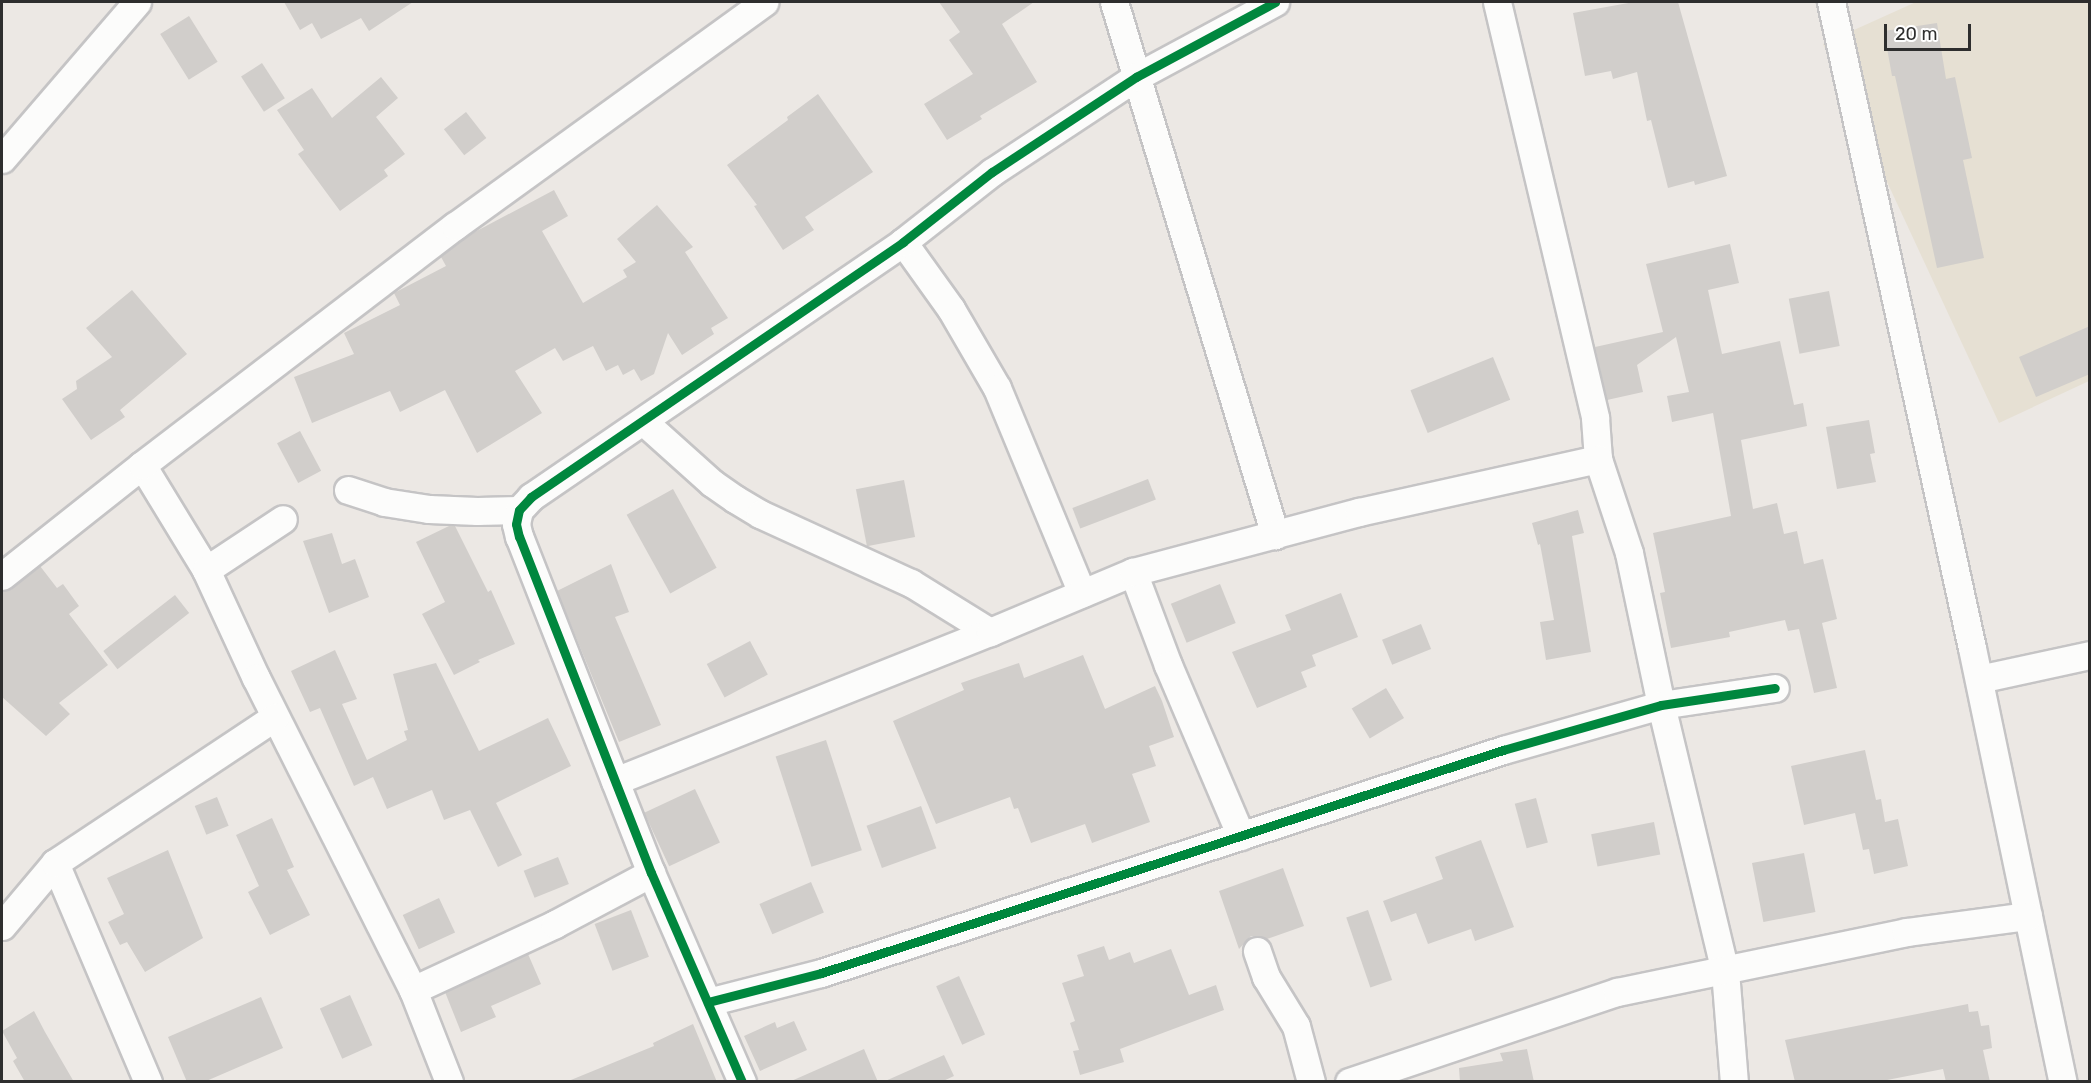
<!DOCTYPE html>
<style>
body{margin:0}
#map{position:relative;width:2091px;height:1083px;overflow:hidden;background:#ece8e4;font-family:Rubik,sans-serif}
div>[style]{position:absolute}
[style*='--x']{left:calc(var(--x)*1px);top:calc(var(--y)*1px);width:calc(var(--w)*1px);rotate:calc(var(--a)*1deg)}
.education>*{inset:0;background:#e6e0d3}
.building>*{inset:0;background:#d1cecb;transform-origin:0 0}
.roads{filter:drop-shadow(2px 0 #c5c4c5) drop-shadow(-2px 0 #c5c4c5) drop-shadow(0 2px #c5c4c5) drop-shadow(0 -2px #c5c4c5)}
.street>*{height:27px;margin:-13.5px;padding:0 13.5px;transform-origin:13.5px;border-radius:13.5px;background:#fcfcfb}
.cycleway>*{height:9px;margin:-4.5px;padding:0 4.5px;transform-origin:4.5px;border-radius:4.5px;background:#00873e}
span{translate:-50% -50%;white-space:nowrap;text-align:center;line-height:1.15;-webkit-text-stroke:4.5px #fff;paint-order:stroke}
.frame{position:absolute;inset:0;border:3px solid #2e2e2e;pointer-events:none}
.scale{position:absolute;left:1884px;top:24px;width:87px;height:27px;box-sizing:border-box;border:3px solid #2e2e2e;border-top:0;padding-left:8px;font-size:18px;line-height:21px;white-space:nowrap;color:#2e2e2e;-webkit-text-stroke:4px #fff;paint-order:stroke}
</style>
<div id="map">
<div class="education">
<div style="clip-path:polygon(1916px 2px,2089px 2px,2089px 381px,1999px 423px,1823px 44px)"></div>
</div>
<div class="building">
<div style="clip-path:polygon(284px 2px,413px 2px,369px 31px,361px 18px,321px 39px,312px 23px,300px 30px)"></div>
<div style="clip-path:polygon(939px 2px,1034px 2px,1002px 24px,1037px 82px,980px 116px,982px 119px,947px 140px,924px 104px,973px 74px,949px 40px,960px 32px)"></div>
<div style="clip-path:polygon(1634px 2px,1678px 2px,1727px 176px,1695px 185px,1694px 181px,1668px 188px,1651px 120px,1647px 121px,1637px 72px,1613px 79px,1611px 71px,1585px 76px,1573px 13px)"></div>
<div style="left:189px;top:16px;width:54px;height:34px;rotate:58deg"></div>
<div style="clip-path:polygon(1937px 23px,1946px 79px,1955px 77px,1972px 158px,1963px 160px,1984px 258px,1937px 268px,1895px 76px,1892px 76px,1884px 31px)"></div>
<div style="left:262px;top:63px;width:42px;height:25px;rotate:57deg"></div>
<div style="clip-path:polygon(381px 77px,398px 98px,376px 117px,405px 154px,384px 170px,388px 176px,340px 211px,298px 154px,304px 150px,277px 110px,312px 88px,332px 118px)"></div>
<div style="clip-path:polygon(818px 94px,873px 172px,805px 217px,814px 230px,783px 250px,754px 206px,757px 205px,727px 165px,788px 120px,787px 117px)"></div>
<div style="left:466px;top:112px;width:33px;height:28px;rotate:52deg"></div>
<div style="clip-path:polygon(554px 190px,568px 216px,542px 231px,583px 303px,627px 277px,623px 270px,636px 262px,617px 239px,657px 205px,693px 247px,685px 252px,728px 318px,711px 328px,714px 334px,682px 355px,668px 333px,654px 374px,641px 381px,634px 369px,623px 375px,618px 365px,606px 371px,593px 346px,563px 361px,555px 348px,515px 371px,542px 413px,477px 453px,445px 390px,400px 412px,390px 391px,312px 423px,294px 377px,354px 354px,344px 333px,400px 305px,394px 293px,446px 266px,441px 257px,471px 234px)"></div>
<div style="clip-path:polygon(1730px 244px,1739px 283px,1708px 290px,1722px 354px,1780px 341px,1794px 405px,1803px 403px,1807px 426px,1741px 440px,1753px 509px,1777px 503px,1784px 534px,1797px 531px,1804px 564px,1823px 559px,1837px 619px,1822px 623px,1837px 688px,1814px 693px,1799px 629px,1788px 631px,1785px 620px,1729px 632px,1730px 637px,1671px 648px,1660px 593px,1665px 592px,1653px 533px,1731px 516px,1713px 413px,1672px 422px,1667px 396px,1689px 392px,1676px 337px,1637px 365px,1643px 392px,1607px 400px,1595px 347px,1663px 332px,1646px 264px)"></div>
<div style="clip-path:polygon(132px 290px,187px 354px,120px 410px,125px 417px,91px 440px,62px 399px,77px 389px,76px 381px,112px 357px,86px 328px)"></div>
<div style="left:1829px;top:291px;width:56px;height:41px;rotate:79deg"></div>
<div style="clip-path:polygon(2090px 326px,2090px 374px,2036px 397px,2019px 357px)"></div>
<div style="left:1493px;top:357px;width:46px;height:89px;rotate:68deg"></div>
<div style="clip-path:polygon(1869px 420px,1875px 453px,1870px 454px,1876px 482px,1837px 489px,1826px 427px)"></div>
<div style="left:300px;top:431px;width:45px;height:26px;rotate:62deg"></div>
<div style="left:1148px;top:479px;width:22px;height:81px;rotate:69deg"></div>
<div style="left:904px;top:480px;width:58px;height:49px;rotate:79deg"></div>
<div style="left:673px;top:489px;width:90px;height:53px;rotate:61deg"></div>
<div style="clip-path:polygon(1578px 510px,1584px 533px,1572px 536px,1591px 652px,1546px 660px,1540px 622px,1554px 620px,1540px 544px,1538px 545px,1532px 523px)"></div>
<div style="clip-path:polygon(449px 526px,455px 526px,488px 592px,491px 590px,515px 644px,478px 660px,480px 662px,454px 675px,422px 614px,445px 602px,416px 542px)"></div>
<div style="clip-path:polygon(332px 533px,342px 564px,355px 559px,369px 597px,329px 613px,303px 541px)"></div>
<div style="clip-path:polygon(611px 564px,629px 612px,615px 617px,661px 725px,619px 742px,557px 591px)"></div>
<div style="clip-path:polygon(40px 566px,57px 588px,63px 584px,79px 606px,69px 614px,108px 665px,59px 703px,70px 714px,46px 736px,2px 697px,2px 591px,12px 588px)"></div>
<div style="left:1220px;top:584px;width:42px;height:53px;rotate:68deg"></div>
<div style="clip-path:polygon(1341px 593px,1358px 637px,1312px 655px,1316px 666px,1301px 672px,1307px 687px,1257px 708px,1232px 652px,1291px 630px,1285px 615px)"></div>
<div style="left:175px;top:595px;width:23px;height:91px;rotate:52deg"></div>
<div style="left:1421px;top:624px;width:27px;height:42px;rotate:68deg"></div>
<div style="left:750px;top:641px;width:38px;height:49px;rotate:62deg"></div>
<div style="clip-path:polygon(335px 650px,357px 699px,342px 704px,367px 760px,407px 740px,404px 731px,408px 730px,393px 674px,436px 663px,479px 751px,548px 718px,571px 766px,496px 803px,522px 855px,498px 867px,470px 810px,444px 820px,432px 790px,387px 809px,373px 777px,354px 786px,320px 708px,310px 712px,291px 671px)"></div>
<div style="clip-path:polygon(1083px 655px,1105px 709px,1155px 686px,1162px 701px,1174px 737px,1149px 746px,1156px 766px,1132px 774px,1150px 822px,1092px 843px,1085px 824px,1031px 843px,1018px 808px,1014px 809px,1010px 797px,936px 824px,893px 721px,964px 690px,961px 683px,1019px 663px,1024px 678px)"></div>
<div style="left:1386px;top:688px;width:35px;height:40px;rotate:59deg"></div>
<div style="left:826px;top:740px;width:116px;height:53px;rotate:72deg"></div>
<div style="clip-path:polygon(1865px 750px,1876px 800px,1881px 799px,1885px 822px,1898px 819px,1908px 866px,1874px 874px,1869px 849px,1863px 850px,1855px 813px,1804px 825px,1791px 766px)"></div>
<div style="left:695px;top:789px;width:59px;height:56px;rotate:65deg"></div>
<div style="left:217px;top:797px;width:31px;height:24px;rotate:68deg"></div>
<div style="left:1536px;top:798px;width:46px;height:22px;rotate:75deg"></div>
<div style="left:921px;top:806px;width:45px;height:58px;rotate:70deg"></div>
<div style="clip-path:polygon(272px 818px,294px 867px,287px 870px,310px 915px,270px 935px,248px 892px,259px 886px,236px 835px)"></div>
<div style="left:1654px;top:822px;width:33px;height:64px;rotate:79deg"></div>
<div style="clip-path:polygon(1481px 840px,1514px 927px,1475px 941px,1471px 929px,1428px 944px,1416px 913px,1391px 922px,1383px 901px,1443px 879px,1435px 857px)"></div>
<div style="clip-path:polygon(168px 850px,203px 938px,145px 972px,127px 942px,120px 945px,108px 922px,124px 914px,107px 878px)"></div>
<div style="left:1804px;top:853px;width:60px;height:53px;rotate:79deg"></div>
<div style="left:558px;top:857px;width:29px;height:37px;rotate:68deg"></div>
<div style="clip-path:polygon(1283px 868px,1304px 926px,1267px 939px,1259px 936px,1251px 936px,1239px 949px,1219px 891px)"></div>
<div style="left:811px;top:882px;width:33px;height:56px;rotate:67deg"></div>
<div style="left:439px;top:898px;width:38px;height:40px;rotate:65deg"></div>
<div style="left:631px;top:910px;width:50px;height:39px;rotate:69deg"></div>
<div style="left:1368px;top:910px;width:74px;height:23px;rotate:71deg"></div>
<div style="clip-path:polygon(1104px 946px,1109px 960px,1130px 952px,1134px 963px,1171px 949px,1189px 995px,1216px 985px,1224px 1010px,1120px 1049px,1124px 1062px,1080px 1075px,1073px 1051px,1079px 1050px,1070px 1023px,1075px 1021px,1062px 983px,1084px 976px,1077px 955px)"></div>
<div style="clip-path:polygon(528px 954px,541px 984px,491px 1006px,496px 1017px,461px 1032px,445px 992px)"></div>
<div style="left:959px;top:976px;width:64px;height:25px;rotate:66deg"></div>
<div style="left:350px;top:995px;width:55px;height:33px;rotate:66deg"></div>
<div style="clip-path:polygon(261px 997px,283px 1048px,204px 1082px,187px 1082px,168px 1037px)"></div>
<div style="clip-path:polygon(1968px 1004px,1969px 1012px,1978px 1011px,1981px 1026px,1989px 1025px,1992px 1048px,1983px 1050px,1990px 1082px,1946px 1082px,1943px 1069px,1877px 1082px,1795px 1082px,1785px 1040px)"></div>
<div style="clip-path:polygon(34px 1011px,45px 1032px,74px 1082px,25px 1082px,13px 1061px,17px 1058px,2px 1031px)"></div>
<div style="clip-path:polygon(794px 1021px,807px 1050px,760px 1071px,744px 1036px,775px 1022px,777px 1028px)"></div>
<div style="clip-path:polygon(693px 1024px,717px 1082px,566px 1082px,654px 1046px,653px 1043px)"></div>
<div style="clip-path:polygon(864px 1049px,878px 1082px,789px 1082px)"></div>
<div style="clip-path:polygon(1527px 1049px,1534px 1082px,1460px 1082px,1459px 1068px,1503px 1061px,1500px 1053px)"></div>
<div style="clip-path:polygon(944px 1055px,954px 1076px,941px 1082px,883px 1082px)"></div>
</div>
<div class="roads">
<div class="street">
<div style="--x:1114;--y:2;--w:557;--a:73.19"></div>
<div style="--x:1497;--y:2;--w:427;--a:76.7"></div>
<div style="--x:1595;--y:418;--w:41;--a:85.8"></div>
<div style="--x:1598;--y:459;--w:99;--a:71.7"></div>
<div style="--x:1629;--y:553;--w:155;--a:78.1"></div>
<div style="--x:1661;--y:705;--w:274;--a:76.5"></div>
<div style="--x:1725;--y:971;--w:111;--a:85.4"></div>
<div style="--x:1831;--y:2;--w:661;--a:77.69"></div>
<div style="--x:1972;--y:648;--w:443;--a:78.2"></div>
<div style="--x:2;--y:159;--w:207;--a:-49.3"></div>
<div style="--x:903;--y:242;--w:82;--a:54.4"></div>
<div style="--x:951;--y:309;--w:91;--a:59.8"></div>
<div style="--x:997;--y:388;--w:222;--a:67.5"></div>
<div style="--x:644;--y:422;--w:91;--a:41.9"></div>
<div style="--x:712;--y:483;--w:28;--a:35"></div>
<div style="--x:735;--y:499;--w:29;--a:31"></div>
<div style="--x:760;--y:514;--w:166;--a:24.6"></div>
<div style="--x:911;--y:583;--w:93;--a:31.8"></div>
<div style="--x:142;--y:465;--w:123;--a:58.6"></div>
<div style="--x:206;--y:570;--w:119;--a:65.2"></div>
<div style="--x:256;--y:678;--w:349;--a:63.3"></div>
<div style="--x:413;--y:990;--w:99;--a:68.6"></div>
<div style="--x:348;--y:490;--w:38;--a:18"></div>
<div style="--x:384;--y:502;--w:46;--a:8.8"></div>
<div style="--x:429;--y:509;--w:48;--a:2.4"></div>
<div style="--x:477;--y:511;--w:42;--a:-1.4"></div>
<div style="--x:206;--y:570;--w:92;--a:-33.5"></div>
<div style="--x:1133;--y:572;--w:99;--a:69.4"></div>
<div style="--x:1168;--y:665;--w:186;--a:66.9"></div>
<div style="--x:2;--y:576;--w:179;--a:-38.4"></div>
<div style="--x:142;--y:465;--w:394;--a:-37.4"></div>
<div style="--x:455;--y:226;--w:382;--a:-35.9"></div>
<div style="--x:1979;--y:679;--w:114;--a:-12.2"></div>
<div style="--x:615;--y:781;--w:404;--a:-21.7"></div>
<div style="--x:990;--y:632;--w:155;--a:-22.8"></div>
<div style="--x:1133;--y:572;--w:234;--a:-14.9"></div>
<div style="--x:1359;--y:512;--w:245;--a:-12.5"></div>
<div style="--x:55;--y:863;--w:238;--a:67"></div>
<div style="--x:2;--y:926;--w:82;--a:-49.9"></div>
<div style="--x:55;--y:863;--w:264;--a:-33.6"></div>
<div style="--x:1257;--y:951;--w:28;--a:71"></div>
<div style="--x:1266;--y:977;--w:57;--a:58.5"></div>
<div style="--x:1296;--y:1026;--w:58;--a:75"></div>
<div style="--x:413;--y:990;--w:157;--a:-24.9"></div>
<div style="--x:555;--y:924;--w:109;--a:-28"></div>
<div style="--x:708;--y:1002;--w:117;--a:-14.4"></div>
<div style="--x:821;--y:973;--w:718;--a:-18.11"></div>
<div style="--x:1503;--y:750;--w:164;--a:-15.9"></div>
<div style="--x:1661;--y:705;--w:115;--a:-8.5"></div>
<div style="--x:742;--y:1082;--w:228;--a:-113.5"></div>
<div style="--x:651;--y:873;--w:361;--a:-111.4"></div>
<div style="--x:519;--y:537;--w:13;--a:-103"></div>
<div style="--x:516;--y:524;--w:14;--a:-78"></div>
<div style="--x:519;--y:510;--w:18;--a:-47"></div>
<div style="--x:531;--y:497;--w:451;--a:-34.4"></div>
<div style="--x:903;--y:242;--w:113;--a:-38.2"></div>
<div style="--x:992;--y:172;--w:173;--a:-33.4"></div>
<div style="--x:1136;--y:77;--w:158;--a:-28.3"></div>
<div style="--x:1349;--y:1082;--w:283;--a:-18.6"></div>
<div style="--x:1617;--y:992;--w:295;--a:-11.7"></div>
<div style="--x:1906;--y:932;--w:123;--a:-7.5"></div>
</div>
</div>
<div class="cycleway">
<div style="--x:708;--y:1002;--w:117;--a:-14.4"></div>
<div style="--x:821;--y:973;--w:718;--a:-18.11"></div>
<div style="--x:1503;--y:750;--w:164;--a:-15.9"></div>
<div style="--x:1661;--y:705;--w:115;--a:-8.5"></div>
<div style="--x:742;--y:1082;--w:228;--a:-113.5"></div>
<div style="--x:651;--y:873;--w:361;--a:-111.4"></div>
<div style="--x:519;--y:537;--w:13;--a:-103"></div>
<div style="--x:516;--y:524;--w:14;--a:-78"></div>
<div style="--x:519;--y:510;--w:18;--a:-47"></div>
<div style="--x:531;--y:497;--w:451;--a:-34.4"></div>
<div style="--x:903;--y:242;--w:113;--a:-38.2"></div>
<div style="--x:992;--y:172;--w:173;--a:-33.4"></div>
<div style="--x:1136;--y:77;--w:158;--a:-28.3"></div>
</div>
<div class="frame"></div>
<div class="scale">20 m</div>
</div>
